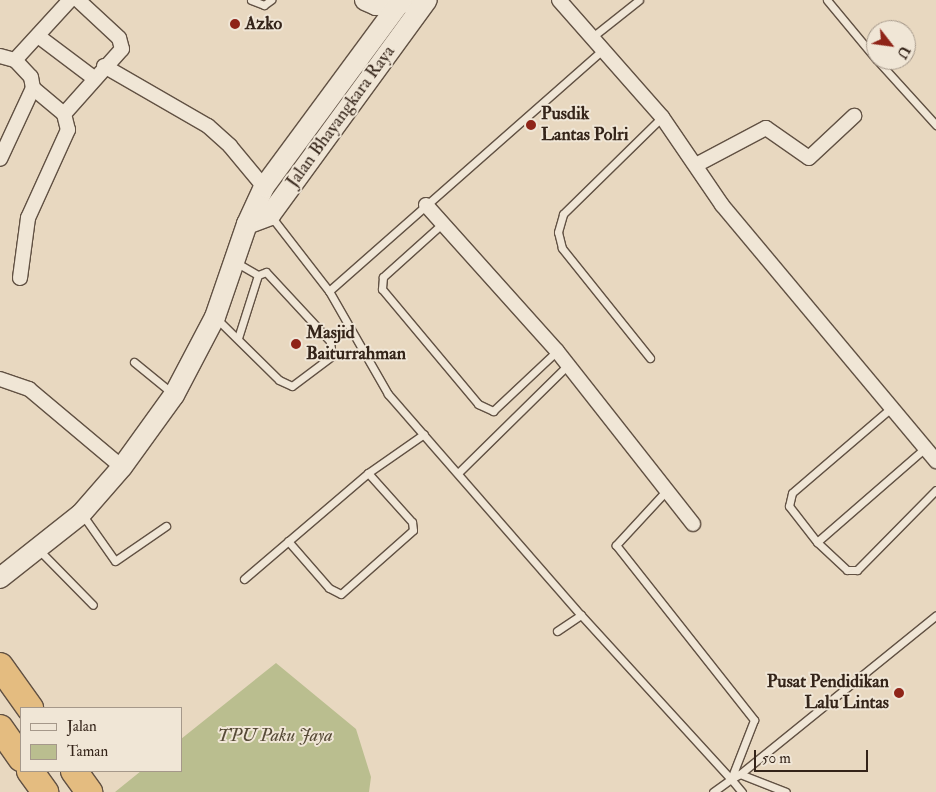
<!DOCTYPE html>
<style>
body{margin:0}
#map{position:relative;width:936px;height:792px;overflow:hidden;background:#e8d8c0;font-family:"IM FELL Double Pica",serif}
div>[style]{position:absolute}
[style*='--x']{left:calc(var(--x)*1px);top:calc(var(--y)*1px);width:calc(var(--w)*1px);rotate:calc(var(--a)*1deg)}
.green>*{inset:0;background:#babe8f}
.roads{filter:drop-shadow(1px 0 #615143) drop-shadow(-1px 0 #615143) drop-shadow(0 1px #615143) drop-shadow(0 -1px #615143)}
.service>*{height:7px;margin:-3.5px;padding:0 3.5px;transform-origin:3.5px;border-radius:3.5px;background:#f0e6d6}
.minor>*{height:14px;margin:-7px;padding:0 7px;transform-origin:7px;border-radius:7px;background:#f0e6d6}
.secondary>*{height:20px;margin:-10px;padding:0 10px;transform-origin:10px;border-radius:10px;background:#f0e6d6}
.motorway>*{height:26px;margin:-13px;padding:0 13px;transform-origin:13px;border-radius:13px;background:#e4bc80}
.dots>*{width:14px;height:14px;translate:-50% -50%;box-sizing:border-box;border:2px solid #f0e6d6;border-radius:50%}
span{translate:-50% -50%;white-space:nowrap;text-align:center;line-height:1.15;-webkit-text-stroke:4px #f0e6d6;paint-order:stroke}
.poi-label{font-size:18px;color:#342419;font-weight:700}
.left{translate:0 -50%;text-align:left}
.right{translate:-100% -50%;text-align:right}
.street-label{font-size:18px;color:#342419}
.park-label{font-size:18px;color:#564a36;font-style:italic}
.legend{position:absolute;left:20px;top:707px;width:162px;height:65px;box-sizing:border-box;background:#f0e6d6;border:1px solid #a5988a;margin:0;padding:6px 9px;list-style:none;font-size:15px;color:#342419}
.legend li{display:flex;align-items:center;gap:10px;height:25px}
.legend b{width:25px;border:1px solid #a5988a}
.north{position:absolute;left:866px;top:20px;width:50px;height:50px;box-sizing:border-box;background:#f0e6d6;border:1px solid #a5988a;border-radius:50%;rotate:120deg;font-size:14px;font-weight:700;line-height:20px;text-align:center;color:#342419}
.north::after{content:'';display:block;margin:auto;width:18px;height:22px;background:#8f2418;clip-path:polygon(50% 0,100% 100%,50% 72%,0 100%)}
.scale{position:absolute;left:754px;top:750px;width:114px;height:22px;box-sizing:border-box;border:2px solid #342419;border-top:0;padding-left:6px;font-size:15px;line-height:18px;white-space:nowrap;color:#342419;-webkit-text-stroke:4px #f0e6d6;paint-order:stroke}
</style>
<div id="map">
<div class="green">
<div style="clip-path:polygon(276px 663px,356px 729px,371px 777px,369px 792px,115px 792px,141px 771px,181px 771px,181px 739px)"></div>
</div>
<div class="roads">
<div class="service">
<div style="--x:251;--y:0;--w:14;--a:21"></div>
<div style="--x:264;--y:5;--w:9;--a:-36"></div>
<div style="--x:827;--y:0;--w:77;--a:50.3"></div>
<div style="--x:591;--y:38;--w:61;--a:-38.4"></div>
<div style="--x:877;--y:60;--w:88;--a:47.8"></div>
<div style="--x:270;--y:215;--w:96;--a:52.2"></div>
<div style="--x:329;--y:291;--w:119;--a:60.2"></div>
<div style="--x:388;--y:394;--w:293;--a:48.9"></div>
<div style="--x:581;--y:615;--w:222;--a:47.6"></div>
<div style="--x:731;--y:779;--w:10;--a:-29"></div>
<div style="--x:740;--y:774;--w:49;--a:21.4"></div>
<div style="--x:443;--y:223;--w:81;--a:138"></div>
<div style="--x:383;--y:277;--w:12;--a:95"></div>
<div style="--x:382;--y:289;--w:150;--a:50.1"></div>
<div style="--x:478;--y:404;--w:17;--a:25"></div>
<div style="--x:493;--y:411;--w:88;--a:-43.2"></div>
<div style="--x:237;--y:263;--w:24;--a:30"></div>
<div style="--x:329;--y:291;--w:364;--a:-41.4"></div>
<div style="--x:216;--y:318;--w:88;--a:44.5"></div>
<div style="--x:279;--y:380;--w:14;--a:25"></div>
<div style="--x:292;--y:386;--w:50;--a:-36.9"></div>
<div style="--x:332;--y:356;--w:15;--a:-98"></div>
<div style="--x:330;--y:341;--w:94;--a:-132.8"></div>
<div style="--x:266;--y:272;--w:9;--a:159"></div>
<div style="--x:258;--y:275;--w:66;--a:107.6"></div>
<div style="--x:650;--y:358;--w:141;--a:-128.7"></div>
<div style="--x:562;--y:248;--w:16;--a:-104"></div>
<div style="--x:558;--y:232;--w:19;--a:-74"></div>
<div style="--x:563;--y:214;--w:139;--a:-44.4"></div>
<div style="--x:134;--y:362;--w:49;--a:39.2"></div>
<div style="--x:891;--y:408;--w:130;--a:139.4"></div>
<div style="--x:792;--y:493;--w:13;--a:103"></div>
<div style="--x:789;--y:506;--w:46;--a:52.1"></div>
<div style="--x:817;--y:542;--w:143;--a:-41"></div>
<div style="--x:458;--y:473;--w:154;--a:-44.5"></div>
<div style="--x:666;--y:491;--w:74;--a:132.8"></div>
<div style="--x:616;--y:545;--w:223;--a:51.7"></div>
<div style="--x:754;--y:720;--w:63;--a:111.3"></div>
<div style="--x:731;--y:779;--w:22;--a:144"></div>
<div style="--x:82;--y:514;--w:57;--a:54.9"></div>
<div style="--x:115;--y:561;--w:62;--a:-34.5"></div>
<div style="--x:288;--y:541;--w:62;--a:48.9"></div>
<div style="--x:329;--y:588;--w:13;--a:27"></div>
<div style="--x:341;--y:594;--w:96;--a:-41.6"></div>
<div style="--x:413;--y:530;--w:8;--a:-97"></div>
<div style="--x:412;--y:522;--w:66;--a:-131.9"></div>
<div style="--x:817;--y:542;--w:41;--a:43"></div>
<div style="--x:847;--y:570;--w:10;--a:0"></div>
<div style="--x:857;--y:570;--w:112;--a:-45.4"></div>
<div style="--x:38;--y:549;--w:78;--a:45.5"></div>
<div style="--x:244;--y:579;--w:163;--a:-40.5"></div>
<div style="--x:368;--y:473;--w:68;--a:-34.9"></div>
<div style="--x:557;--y:631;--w:29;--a:-34"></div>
<div style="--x:740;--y:774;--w:252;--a:-39"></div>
<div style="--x:731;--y:779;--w:17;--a:50"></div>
</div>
<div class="minor">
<div style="--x:559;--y:0;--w:156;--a:48.6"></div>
<div style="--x:662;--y:117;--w:107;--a:55.7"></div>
<div style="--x:722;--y:205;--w:334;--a:50.1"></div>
<div style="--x:38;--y:36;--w:70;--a:36.9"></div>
<div style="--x:0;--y:56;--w:16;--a:15"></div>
<div style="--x:15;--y:60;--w:23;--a:47"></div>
<div style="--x:31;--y:77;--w:11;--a:80"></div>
<div style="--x:33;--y:88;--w:78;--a:114.9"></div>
<div style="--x:15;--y:60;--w:81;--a:-47.5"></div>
<div style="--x:104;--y:66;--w:120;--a:30"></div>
<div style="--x:208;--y:126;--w:30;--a:42"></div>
<div style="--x:230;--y:146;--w:53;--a:50.3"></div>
<div style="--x:64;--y:114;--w:87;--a:-48.3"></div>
<div style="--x:122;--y:49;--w:11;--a:-105"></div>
<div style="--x:119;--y:38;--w:56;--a:-137.2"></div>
<div style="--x:696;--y:165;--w:79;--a:-27.9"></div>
<div style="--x:766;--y:128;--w:52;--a:34.9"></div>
<div style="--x:809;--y:158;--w:62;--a:-43"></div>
<div style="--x:426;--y:205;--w:196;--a:48.1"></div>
<div style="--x:557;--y:351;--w:220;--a:51.8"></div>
<div style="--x:20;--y:278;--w:61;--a:-82.4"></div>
<div style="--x:28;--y:218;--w:97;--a:-65.6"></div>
<div style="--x:68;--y:130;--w:16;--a:-104"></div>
<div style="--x:64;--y:114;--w:40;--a:-140"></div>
<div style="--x:0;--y:379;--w:31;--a:19"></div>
<div style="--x:29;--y:389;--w:121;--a:40"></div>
</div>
<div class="secondary">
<div style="--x:365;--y:0;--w:12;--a:24"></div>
<div style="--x:376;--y:5;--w:32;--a:-5"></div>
<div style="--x:247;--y:224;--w:25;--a:-21"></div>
<div style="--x:270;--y:215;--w:266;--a:-53.9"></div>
<div style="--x:0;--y:578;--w:103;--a:-38.3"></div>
<div style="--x:81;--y:514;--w:62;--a:-48.9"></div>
<div style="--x:122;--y:467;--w:89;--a:-54.2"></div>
<div style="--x:174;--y:395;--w:88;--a:-62.3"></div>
<div style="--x:215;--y:317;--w:98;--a:-71"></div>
<div style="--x:247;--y:224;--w:41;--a:-65.3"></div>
<div style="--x:264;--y:187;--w:232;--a:-53.6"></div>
</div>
<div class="motorway">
<div style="--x:0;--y:666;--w:52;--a:54.5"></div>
<div style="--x:0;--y:728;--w:37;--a:55"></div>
<div style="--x:30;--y:771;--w:26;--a:54"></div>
<div style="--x:74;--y:771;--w:26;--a:54"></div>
</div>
</div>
<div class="dots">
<div style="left:235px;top:24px;background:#8f2418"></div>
<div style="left:531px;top:125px;background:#8f2418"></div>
<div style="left:296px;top:344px;background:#8f2418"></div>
<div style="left:899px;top:693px;background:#8f2418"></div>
</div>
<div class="poi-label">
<span class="left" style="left:245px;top:24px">Azko</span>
<span class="left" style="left:541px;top:125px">Pusdik<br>Lantas Polri</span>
<span class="left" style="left:306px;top:344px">Masjid<br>Baiturrahman</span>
<span class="right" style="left:889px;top:693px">Pusat Pendidikan<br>Lalu Lintas</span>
</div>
<div class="street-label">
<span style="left:341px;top:117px;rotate:-54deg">Jalan Bhayangkara Raya</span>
</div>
<div class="park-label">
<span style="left:275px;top:736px">TPU Paku Jaya</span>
</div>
<ul class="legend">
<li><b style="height:6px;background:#f0e6d6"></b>Jalan</li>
<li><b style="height:14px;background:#babe8f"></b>Taman</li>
</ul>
<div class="north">U</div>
<div class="scale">50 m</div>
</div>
